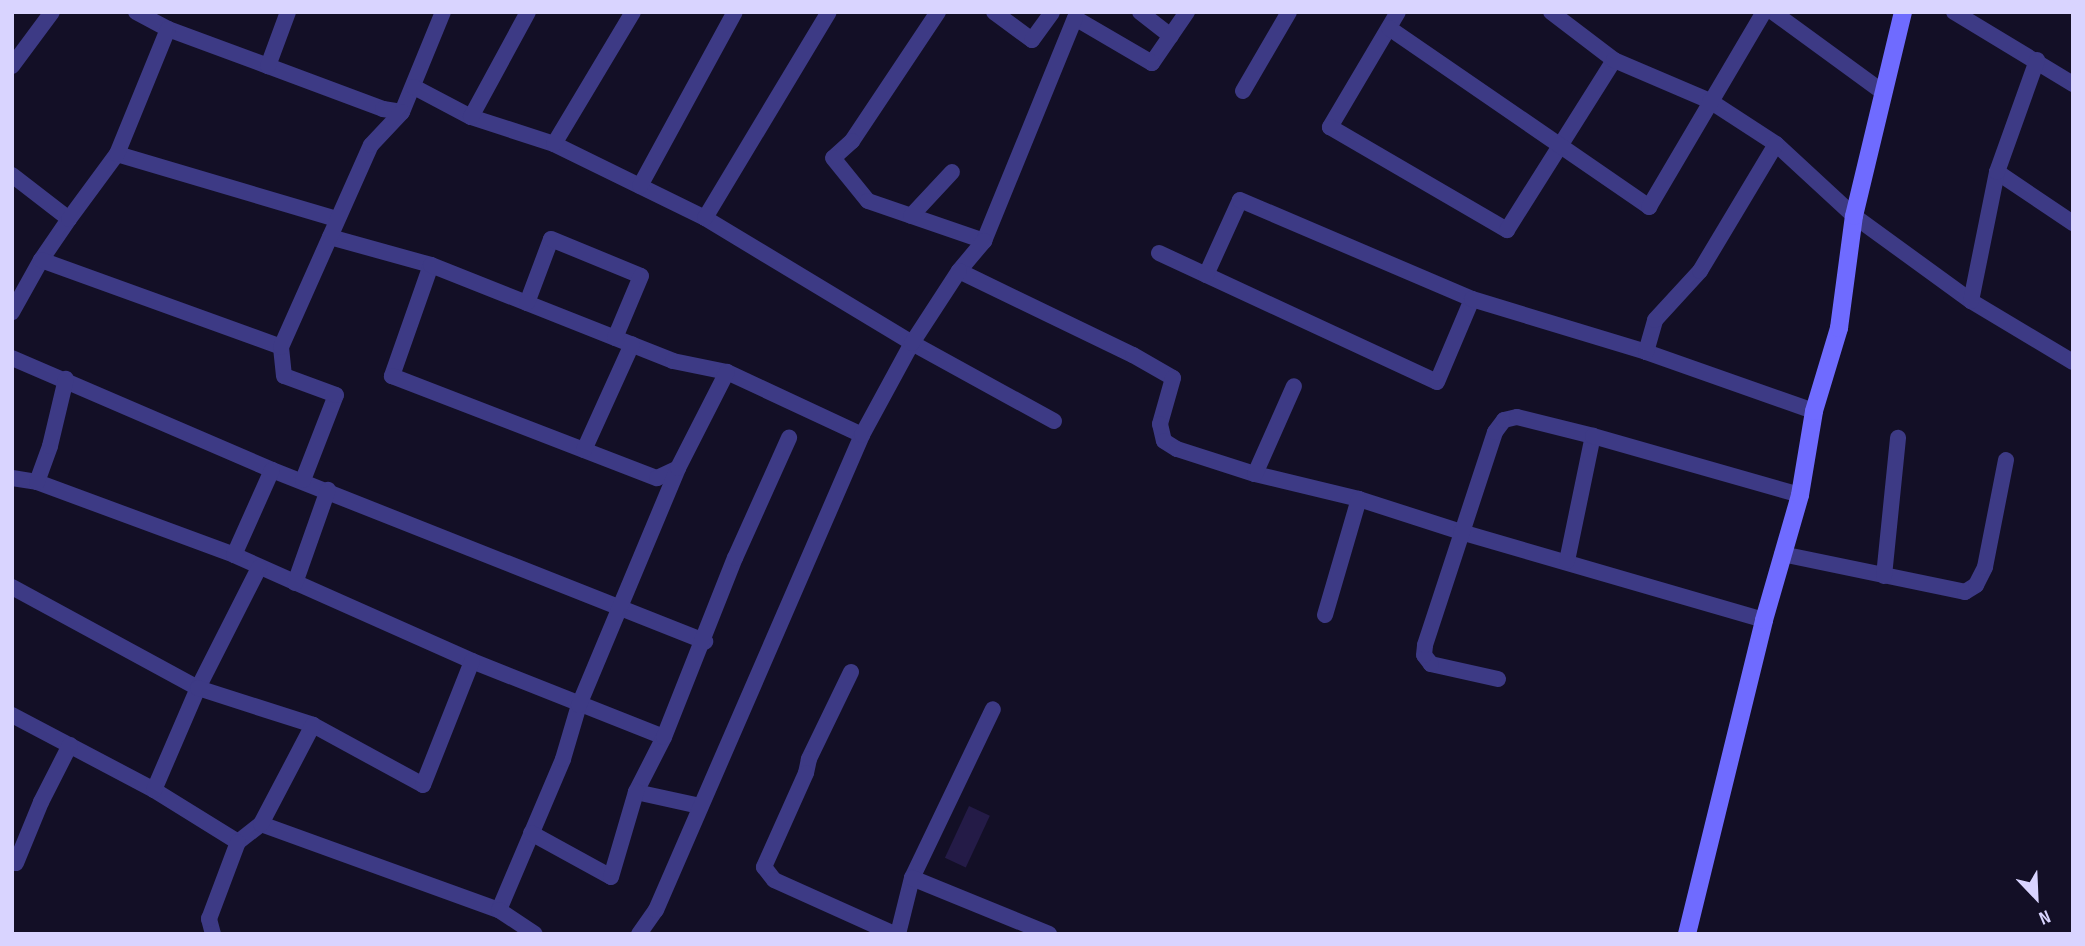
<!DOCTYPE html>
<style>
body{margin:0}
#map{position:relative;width:2085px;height:946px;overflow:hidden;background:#130f26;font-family:"Sofia Sans Condensed",sans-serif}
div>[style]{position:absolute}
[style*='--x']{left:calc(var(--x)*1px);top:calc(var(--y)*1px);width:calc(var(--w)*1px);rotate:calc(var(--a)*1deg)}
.building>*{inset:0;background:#241b47;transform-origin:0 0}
.street>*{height:16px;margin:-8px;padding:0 8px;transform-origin:8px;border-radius:8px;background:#3d3a85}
.secondary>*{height:18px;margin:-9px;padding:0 9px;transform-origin:9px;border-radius:9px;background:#6f6bff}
span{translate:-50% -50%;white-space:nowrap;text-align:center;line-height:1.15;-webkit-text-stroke:7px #130f26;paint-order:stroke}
.frame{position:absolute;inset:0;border:14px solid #d9d4ff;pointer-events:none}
.north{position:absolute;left:2001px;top:862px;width:70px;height:70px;-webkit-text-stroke:5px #130f26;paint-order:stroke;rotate:157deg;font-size:19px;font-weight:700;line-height:28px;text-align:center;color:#d9d4ff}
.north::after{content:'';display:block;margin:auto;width:24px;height:32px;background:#d9d4ff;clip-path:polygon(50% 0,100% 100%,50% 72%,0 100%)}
</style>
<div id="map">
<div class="building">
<div style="left:969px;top:806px;width:23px;height:57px;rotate:25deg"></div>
</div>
<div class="street">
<div style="--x:136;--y:12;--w:36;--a:28"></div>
<div style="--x:168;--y:29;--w:107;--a:20.3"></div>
<div style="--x:268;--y:66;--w:123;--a:20.5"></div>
<div style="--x:383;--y:109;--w:19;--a:9"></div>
<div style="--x:402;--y:112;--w:108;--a:-67.7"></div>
<div style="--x:938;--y:12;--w:155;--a:123.7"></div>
<div style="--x:852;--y:141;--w:25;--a:138"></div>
<div style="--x:833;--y:158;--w:55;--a:50.9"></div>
<div style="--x:868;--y:201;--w:123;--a:19"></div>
<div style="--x:994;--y:12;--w:47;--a:36.4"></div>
<div style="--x:1032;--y:40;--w:34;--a:-54"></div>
<div style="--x:1140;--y:12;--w:39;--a:38"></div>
<div style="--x:1187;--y:12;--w:62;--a:124.5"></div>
<div style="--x:1152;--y:63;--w:89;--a:-149.7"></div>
<div style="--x:1075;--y:18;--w:241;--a:112.2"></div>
<div style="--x:984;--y:241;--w:39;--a:130"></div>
<div style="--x:959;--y:271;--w:193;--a:25.8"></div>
<div style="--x:1133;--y:355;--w:46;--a:29.9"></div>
<div style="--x:1173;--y:378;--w:48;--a:105.8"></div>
<div style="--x:1160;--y:424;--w:17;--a:77"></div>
<div style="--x:1164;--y:441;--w:15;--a:32"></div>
<div style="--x:1177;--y:449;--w:82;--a:17.8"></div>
<div style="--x:1255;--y:474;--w:107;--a:13.5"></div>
<div style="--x:1359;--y:499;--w:107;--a:17.9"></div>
<div style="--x:1461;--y:532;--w:316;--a:16.2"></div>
<div style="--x:1398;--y:12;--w:134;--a:120.6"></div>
<div style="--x:1330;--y:127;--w:205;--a:30.2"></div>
<div style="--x:1507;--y:230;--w:201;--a:-57.8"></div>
<div style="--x:1551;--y:12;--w:79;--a:37.3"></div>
<div style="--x:1614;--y:60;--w:104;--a:23.1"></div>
<div style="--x:1710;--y:101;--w:79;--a:33.1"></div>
<div style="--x:1776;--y:144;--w:106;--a:42.7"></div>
<div style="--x:1854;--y:216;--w:145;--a:36"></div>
<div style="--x:1971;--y:301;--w:119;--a:30.9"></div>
<div style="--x:1773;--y:12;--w:137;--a:36.1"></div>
<div style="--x:1954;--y:12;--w:139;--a:31.2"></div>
<div style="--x:1389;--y:28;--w:316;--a:34.5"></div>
<div style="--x:1649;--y:207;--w:226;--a:-59.5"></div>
<div style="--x:12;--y:66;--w:67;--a:-53.5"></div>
<div style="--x:268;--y:66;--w:58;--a:-69.7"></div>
<div style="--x:414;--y:87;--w:64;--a:27.8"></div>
<div style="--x:471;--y:117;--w:87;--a:18"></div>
<div style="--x:554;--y:144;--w:168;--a:26.1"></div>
<div style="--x:705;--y:218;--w:242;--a:31.1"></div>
<div style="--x:912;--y:343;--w:162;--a:28.8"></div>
<div style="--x:1243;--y:91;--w:91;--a:-59.8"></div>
<div style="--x:471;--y:117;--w:119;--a:-61.5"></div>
<div style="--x:554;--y:144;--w:154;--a:-59.1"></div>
<div style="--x:117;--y:154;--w:228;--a:16.5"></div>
<div style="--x:1997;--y:172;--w:92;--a:33.9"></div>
<div style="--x:12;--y:175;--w:72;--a:37.7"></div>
<div style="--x:69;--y:219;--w:50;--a:124.3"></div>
<div style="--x:41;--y:260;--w:60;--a:119.1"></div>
<div style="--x:640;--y:186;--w:198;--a:-61.4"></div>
<div style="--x:911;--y:216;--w:60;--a:-47"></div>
<div style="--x:705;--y:218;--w:240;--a:-59"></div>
<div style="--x:69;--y:219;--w:81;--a:-53.6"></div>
<div style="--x:117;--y:154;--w:135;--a:-67.8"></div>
<div style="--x:330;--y:237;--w:105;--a:15.5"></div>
<div style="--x:431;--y:265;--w:118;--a:109.4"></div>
<div style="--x:392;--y:376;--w:284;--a:21.1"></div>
<div style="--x:657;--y:478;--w:23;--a:-25"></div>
<div style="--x:1159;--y:253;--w:306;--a:24.9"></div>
<div style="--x:1437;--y:382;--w:90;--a:-67.1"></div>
<div style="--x:41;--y:260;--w:255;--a:19.9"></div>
<div style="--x:431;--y:265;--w:260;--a:21.6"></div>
<div style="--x:673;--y:361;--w:55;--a:11.5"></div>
<div style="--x:727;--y:372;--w:149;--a:25"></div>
<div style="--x:1206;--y:275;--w:82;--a:-65.6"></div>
<div style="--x:1240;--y:200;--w:252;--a:23.1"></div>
<div style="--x:1472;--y:299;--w:182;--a:16.9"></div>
<div style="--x:1646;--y:352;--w:178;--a:19.4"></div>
<div style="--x:1971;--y:301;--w:132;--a:-78.6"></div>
<div style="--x:1997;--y:172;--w:119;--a:-70.3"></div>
<div style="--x:527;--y:303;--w:68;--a:-69.4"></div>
<div style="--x:551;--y:239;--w:97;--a:22.3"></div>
<div style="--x:641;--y:276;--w:67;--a:112.8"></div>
<div style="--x:1646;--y:352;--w:33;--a:-74"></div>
<div style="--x:1655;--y:320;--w:67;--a:-47.4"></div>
<div style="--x:1700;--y:271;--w:148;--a:-59.1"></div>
<div style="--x:12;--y:358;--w:283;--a:23.3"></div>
<div style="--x:272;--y:470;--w:466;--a:21.6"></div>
<div style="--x:584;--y:450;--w:116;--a:-65.6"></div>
<div style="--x:1255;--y:474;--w:96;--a:-66.1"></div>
<div style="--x:12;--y:478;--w:25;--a:9"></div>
<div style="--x:37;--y:482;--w:210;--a:20.3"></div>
<div style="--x:234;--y:555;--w:261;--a:24"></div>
<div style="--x:472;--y:661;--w:206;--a:21.6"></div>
<div style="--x:664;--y:737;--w:62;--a:117"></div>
<div style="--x:636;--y:792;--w:66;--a:12.3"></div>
<div style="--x:303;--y:480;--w:91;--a:-68.8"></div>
<div style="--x:336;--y:395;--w:55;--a:-159.9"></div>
<div style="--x:284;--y:376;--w:29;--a:-96"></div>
<div style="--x:281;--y:347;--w:221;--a:-66"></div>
<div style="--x:371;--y:145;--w:45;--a:-46.8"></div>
<div style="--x:37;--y:482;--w:38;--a:-70"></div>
<div style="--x:50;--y:446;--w:69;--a:-76.6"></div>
<div style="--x:1782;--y:554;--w:187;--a:11.7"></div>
<div style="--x:1965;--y:592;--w:13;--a:-32"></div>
<div style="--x:1976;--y:585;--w:20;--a:-63"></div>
<div style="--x:1985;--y:567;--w:109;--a:-78.9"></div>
<div style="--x:234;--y:555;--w:93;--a:-65.9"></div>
<div style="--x:1567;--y:561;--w:128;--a:-78.3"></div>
<div style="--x:1884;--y:576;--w:139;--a:-84.2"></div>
<div style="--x:295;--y:583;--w:99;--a:-70.5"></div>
<div style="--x:12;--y:587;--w:212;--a:28.5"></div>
<div style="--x:198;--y:688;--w:135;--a:-63.1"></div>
<div style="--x:1325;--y:615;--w:121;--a:-73.7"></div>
<div style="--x:851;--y:672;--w:97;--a:115.8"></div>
<div style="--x:809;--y:759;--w:14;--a:102"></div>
<div style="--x:806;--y:773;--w:103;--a:114.1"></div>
<div style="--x:764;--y:867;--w:16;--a:52"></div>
<div style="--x:774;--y:880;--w:132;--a:24.2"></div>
<div style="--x:1498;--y:679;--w:69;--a:-167.4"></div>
<div style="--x:1431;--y:664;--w:11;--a:-128"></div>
<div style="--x:1424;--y:655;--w:10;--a:-84"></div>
<div style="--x:1425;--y:645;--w:224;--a:-71.8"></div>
<div style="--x:1495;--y:432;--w:15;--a:-53"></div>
<div style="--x:1504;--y:420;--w:13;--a:-13"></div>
<div style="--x:1517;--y:417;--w:78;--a:14"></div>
<div style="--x:1593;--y:436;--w:215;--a:15.9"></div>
<div style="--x:12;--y:715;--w:161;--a:27.8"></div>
<div style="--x:154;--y:790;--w:99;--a:31.8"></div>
<div style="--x:238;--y:842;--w:29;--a:-38"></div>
<div style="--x:261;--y:824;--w:253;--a:19.9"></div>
<div style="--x:499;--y:910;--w:164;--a:-67"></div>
<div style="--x:563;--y:759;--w:56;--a:-73.5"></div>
<div style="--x:579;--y:705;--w:257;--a:-67.3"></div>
<div style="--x:678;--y:468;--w:108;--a:-63"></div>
<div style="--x:664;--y:737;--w:193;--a:-68.4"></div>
<div style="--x:735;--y:558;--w:132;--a:-65.8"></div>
<div style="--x:154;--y:790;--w:111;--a:-66.7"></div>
<div style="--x:198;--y:688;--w:121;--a:17.8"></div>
<div style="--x:313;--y:725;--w:125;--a:28.6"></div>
<div style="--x:423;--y:785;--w:133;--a:-68.4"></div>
<div style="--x:261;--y:824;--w:112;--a:-62.3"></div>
<div style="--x:531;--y:833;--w:91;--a:28.8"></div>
<div style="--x:611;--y:877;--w:89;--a:-73.6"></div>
<div style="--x:16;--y:863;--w:66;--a:-67.7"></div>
<div style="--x:41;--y:802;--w:64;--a:-63"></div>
<div style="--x:912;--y:878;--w:187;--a:-64.4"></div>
<div style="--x:499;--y:910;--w:43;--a:33.7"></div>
<div style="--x:213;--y:934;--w:16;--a:-105"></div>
<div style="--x:209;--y:919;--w:82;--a:-69.4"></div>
<div style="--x:639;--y:934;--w:29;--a:-55"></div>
<div style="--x:656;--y:910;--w:518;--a:-66.55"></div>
<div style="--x:862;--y:435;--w:105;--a:-61.5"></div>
<div style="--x:912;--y:343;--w:86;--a:-56.9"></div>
<div style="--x:898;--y:934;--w:58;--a:-76"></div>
<div style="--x:912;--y:878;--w:148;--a:22.2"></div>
</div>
<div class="secondary">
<div style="--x:1687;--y:934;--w:323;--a:-76.2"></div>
<div style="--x:1764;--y:620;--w:130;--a:-73.9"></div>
<div style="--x:1800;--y:495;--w:85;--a:-80.5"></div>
<div style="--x:1814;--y:411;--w:87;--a:-73.2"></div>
<div style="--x:1839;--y:328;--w:113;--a:-82.4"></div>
<div style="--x:1854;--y:216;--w:210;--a:-76.5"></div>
</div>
<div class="frame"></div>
<div class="north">N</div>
</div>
